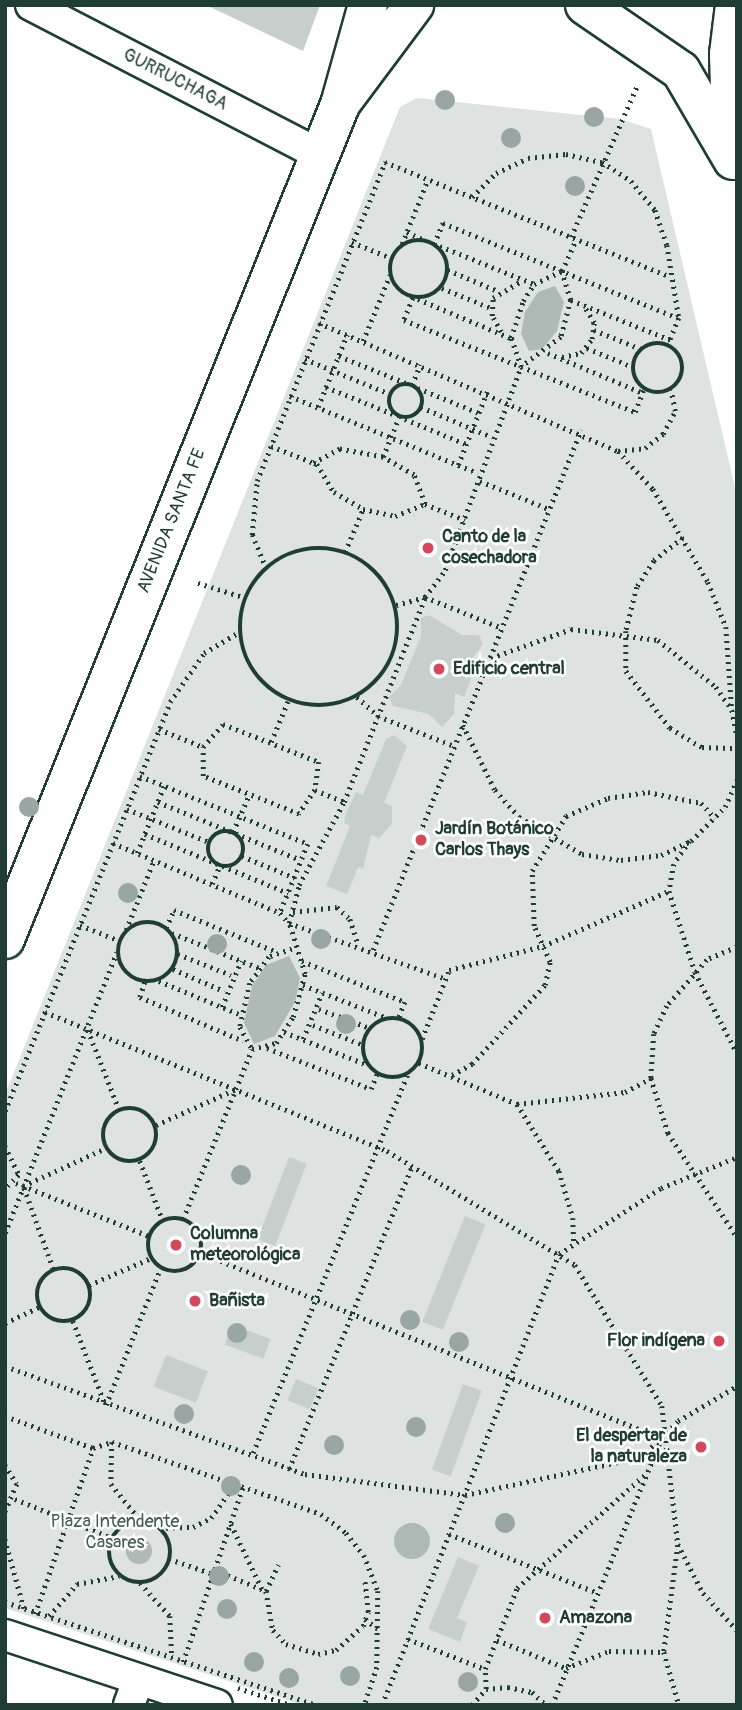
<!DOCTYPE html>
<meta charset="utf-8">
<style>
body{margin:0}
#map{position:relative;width:742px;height:1710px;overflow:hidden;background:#fff;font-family:Pangolin,sans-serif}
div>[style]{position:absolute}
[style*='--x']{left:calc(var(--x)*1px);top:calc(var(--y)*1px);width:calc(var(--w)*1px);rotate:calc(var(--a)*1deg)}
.green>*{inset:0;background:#dee3e2}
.water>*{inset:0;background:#afbab7}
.round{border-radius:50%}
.building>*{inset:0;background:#c7cfcc;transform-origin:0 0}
.path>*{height:4.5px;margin-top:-2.25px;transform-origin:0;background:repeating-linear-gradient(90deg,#1f3d34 0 2px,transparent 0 7px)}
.path>.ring{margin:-2.25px;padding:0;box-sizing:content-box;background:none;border:4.5px solid #1f3d34;border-radius:50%}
.roads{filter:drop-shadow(2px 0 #1f3d34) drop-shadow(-2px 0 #1f3d34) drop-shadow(0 2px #1f3d34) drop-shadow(0 -2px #1f3d34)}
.street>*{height:30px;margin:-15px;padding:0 15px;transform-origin:15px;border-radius:15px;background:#fff}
.secondary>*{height:38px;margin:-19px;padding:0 19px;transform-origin:19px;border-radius:19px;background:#fff}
.trees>*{width:20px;height:20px;margin:-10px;border-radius:50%;background:#99a6a3}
.dots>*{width:19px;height:19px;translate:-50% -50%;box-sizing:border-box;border:4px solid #fff;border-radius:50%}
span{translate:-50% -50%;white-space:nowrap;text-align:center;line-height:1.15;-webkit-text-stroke:5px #fff;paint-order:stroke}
.street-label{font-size:18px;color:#1f3d34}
.poi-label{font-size:18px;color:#1f3d34;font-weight:700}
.left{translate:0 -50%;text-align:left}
.right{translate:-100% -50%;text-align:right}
.park-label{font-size:18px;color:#455e57}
.frame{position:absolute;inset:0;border:7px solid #1f3d34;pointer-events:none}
</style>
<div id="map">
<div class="green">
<div style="clip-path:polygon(417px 98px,620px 119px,651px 129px,737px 496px,737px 1705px,302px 1705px,5px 1608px,5px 1095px,400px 107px)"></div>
</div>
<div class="water">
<div style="clip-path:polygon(555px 286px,564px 302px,557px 331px,542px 349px,529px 351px,521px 334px,525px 312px,538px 292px)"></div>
<div style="clip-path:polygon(289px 956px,300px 978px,295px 1002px,275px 1036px,254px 1044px,244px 1023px,252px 986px,266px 965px)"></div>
<div class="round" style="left:394px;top:1523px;width:36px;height:36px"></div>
<div class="round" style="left:126px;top:1538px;width:26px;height:26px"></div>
</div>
<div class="building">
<div style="clip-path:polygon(206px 5px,320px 5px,303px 51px)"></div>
<div style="clip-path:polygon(429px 615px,462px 635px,479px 635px,483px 644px,466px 667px,474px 671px,464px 697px,455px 693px,454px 714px,442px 727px,429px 714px,393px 706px,389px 697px,401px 685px,421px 636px,421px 618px)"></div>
<div style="clip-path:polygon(394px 735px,407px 746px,384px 803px,392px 806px,392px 824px,379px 838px,371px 835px,363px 869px,358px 867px,347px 894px,326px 886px,350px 826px,344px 823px,346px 813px,356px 792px,363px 795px,386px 739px)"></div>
<div style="left:289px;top:1157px;width:19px;height:88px;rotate:21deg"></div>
<div style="left:465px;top:1216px;width:22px;height:114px;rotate:22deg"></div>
<div style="left:232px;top:1325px;width:41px;height:21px;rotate:20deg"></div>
<div style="left:166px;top:1355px;width:45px;height:34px;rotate:21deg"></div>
<div style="left:296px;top:1379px;width:24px;height:23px;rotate:22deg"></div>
<div style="left:463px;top:1384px;width:20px;height:91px;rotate:20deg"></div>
<div style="clip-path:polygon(458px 1557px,479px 1566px,457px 1618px,467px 1622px,460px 1642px,428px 1629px)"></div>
</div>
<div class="path">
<div style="--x:472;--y:197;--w:34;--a:-45"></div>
<div style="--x:496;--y:173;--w:35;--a:-25"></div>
<div style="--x:528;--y:158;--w:38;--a:-6"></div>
<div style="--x:566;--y:154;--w:37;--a:13"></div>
<div style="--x:602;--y:162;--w:35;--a:33"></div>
<div style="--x:631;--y:181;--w:38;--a:50"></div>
<div style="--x:655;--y:210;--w:37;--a:71"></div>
<div style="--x:667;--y:245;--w:74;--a:80.7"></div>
<div style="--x:679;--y:318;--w:29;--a:112"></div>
<div style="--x:407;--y:232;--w:17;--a:25"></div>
<div style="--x:571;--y:237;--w:165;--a:-66.4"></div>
<div class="ring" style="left:390px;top:240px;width:53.5px;height:53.5px"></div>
<div style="--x:352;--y:242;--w:42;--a:22.3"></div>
<div style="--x:402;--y:244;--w:70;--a:-68.2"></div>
<div style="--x:434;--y:244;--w:23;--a:-67"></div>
<div style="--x:443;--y:223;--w:253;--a:22"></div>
<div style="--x:440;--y:246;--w:101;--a:22"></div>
<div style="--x:448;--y:270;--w:54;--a:22.8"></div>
<div style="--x:562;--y:271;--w:30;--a:73"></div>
<div style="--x:571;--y:300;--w:38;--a:105"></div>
<div style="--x:561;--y:337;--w:50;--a:143.1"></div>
<div style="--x:521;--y:367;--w:31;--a:-109"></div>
<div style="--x:511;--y:338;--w:39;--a:-72"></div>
<div style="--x:523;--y:301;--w:20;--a:-57"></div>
<div style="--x:534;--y:284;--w:31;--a:-25"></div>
<div style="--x:562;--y:271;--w:35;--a:-66"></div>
<div style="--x:442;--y:288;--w:53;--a:22.2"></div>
<div style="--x:413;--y:298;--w:24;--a:112"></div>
<div style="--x:404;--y:320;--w:249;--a:21.7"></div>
<div style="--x:635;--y:412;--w:25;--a:-69"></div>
<div style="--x:418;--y:299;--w:101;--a:22.8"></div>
<div style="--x:571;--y:300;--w:108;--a:21.8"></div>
<div style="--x:319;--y:323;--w:325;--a:23.2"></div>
<div style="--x:618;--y:451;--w:52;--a:47.4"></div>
<div style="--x:653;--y:489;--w:108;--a:59.4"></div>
<div style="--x:708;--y:582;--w:48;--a:68.2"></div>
<div style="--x:726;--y:627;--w:83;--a:85.9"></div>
<div style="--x:594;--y:330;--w:51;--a:22"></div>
<div style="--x:501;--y:332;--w:18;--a:-119"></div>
<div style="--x:492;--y:316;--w:18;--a:-87"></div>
<div style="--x:493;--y:298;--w:33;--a:-31"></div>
<div style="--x:363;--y:341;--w:71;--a:-67.8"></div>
<div class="ring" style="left:633px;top:343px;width:45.5px;height:45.5px"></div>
<div style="--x:587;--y:348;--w:50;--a:22.4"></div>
<div style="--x:548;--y:353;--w:103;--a:22.8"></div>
<div style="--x:339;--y:356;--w:72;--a:21.9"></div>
<div style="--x:562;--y:357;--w:19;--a:-12"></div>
<div style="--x:581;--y:353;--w:18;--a:-52"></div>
<div style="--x:592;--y:339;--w:16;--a:-83"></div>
<div style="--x:594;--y:323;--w:21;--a:-121"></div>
<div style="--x:305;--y:359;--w:92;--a:22.4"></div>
<div class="ring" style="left:389px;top:384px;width:29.5px;height:29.5px"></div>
<div style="--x:412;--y:385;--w:22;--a:-68"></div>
<div style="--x:326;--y:387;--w:72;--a:21.9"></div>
<div style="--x:418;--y:388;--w:66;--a:22.3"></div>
<div style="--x:290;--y:396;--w:203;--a:22.3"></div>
<div style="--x:318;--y:407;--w:78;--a:-68.1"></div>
<div style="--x:421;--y:407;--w:77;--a:22.9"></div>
<div style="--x:405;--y:419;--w:66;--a:22.3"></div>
<div style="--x:271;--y:446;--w:46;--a:21.6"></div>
<div style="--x:314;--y:463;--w:3;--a:18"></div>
<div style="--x:317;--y:464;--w:33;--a:59"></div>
<div style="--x:334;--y:492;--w:34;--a:30"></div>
<div style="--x:363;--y:509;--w:33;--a:12"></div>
<div style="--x:395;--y:516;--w:32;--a:-22"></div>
<div style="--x:425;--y:504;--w:31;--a:-111"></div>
<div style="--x:414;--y:475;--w:36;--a:-150"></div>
<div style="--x:383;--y:457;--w:44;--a:-169.5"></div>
<div style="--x:340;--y:449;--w:30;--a:152"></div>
<div style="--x:618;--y:451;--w:27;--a:-6"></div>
<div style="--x:645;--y:448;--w:23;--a:-38"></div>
<div style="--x:663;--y:434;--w:26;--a:-62"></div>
<div style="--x:675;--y:411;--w:21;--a:-101"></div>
<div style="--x:383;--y:457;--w:43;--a:-68.2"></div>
<div style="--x:458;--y:465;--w:79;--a:-68.3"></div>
<div style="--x:480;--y:481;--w:74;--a:22.1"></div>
<div style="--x:425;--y:504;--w:43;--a:21.8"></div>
<div style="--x:683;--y:538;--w:37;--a:142"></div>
<div style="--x:654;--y:561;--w:31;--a:123"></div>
<div style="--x:637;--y:587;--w:45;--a:104"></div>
<div style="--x:626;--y:631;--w:40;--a:90"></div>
<div style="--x:626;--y:671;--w:72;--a:52.3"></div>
<div style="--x:670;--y:728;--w:37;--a:31"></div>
<div style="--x:702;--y:747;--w:35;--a:2"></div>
<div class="ring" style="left:240px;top:548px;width:153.5px;height:153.5px"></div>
<div style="--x:345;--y:552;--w:47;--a:-67.3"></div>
<div style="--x:266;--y:569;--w:37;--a:-112"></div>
<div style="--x:252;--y:535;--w:54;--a:-84.7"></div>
<div style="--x:257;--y:481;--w:344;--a:-68.1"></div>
<div style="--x:385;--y:162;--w:305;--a:21.9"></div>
<div style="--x:198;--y:583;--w:50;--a:17.4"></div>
<div style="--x:396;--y:605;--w:30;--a:-15"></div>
<div style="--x:425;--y:597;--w:83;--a:21.9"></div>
<div style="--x:491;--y:658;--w:85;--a:-19.9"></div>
<div style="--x:571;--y:629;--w:88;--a:7.2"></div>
<div style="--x:658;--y:640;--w:75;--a:39"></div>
<div style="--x:716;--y:687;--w:28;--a:55"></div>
<div style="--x:732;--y:710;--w:26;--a:79"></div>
<div style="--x:357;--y:697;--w:28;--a:42"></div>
<div style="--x:378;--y:716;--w:82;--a:21.5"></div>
<div style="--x:223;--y:724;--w:103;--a:21.6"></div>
<div style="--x:319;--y:762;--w:28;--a:98"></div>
<div style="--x:315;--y:790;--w:29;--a:124"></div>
<div style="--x:299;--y:814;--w:103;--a:-158.4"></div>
<div style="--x:203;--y:776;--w:29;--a:-90"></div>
<div style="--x:203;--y:747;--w:30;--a:-49"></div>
<div style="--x:463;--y:725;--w:72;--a:63.8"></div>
<div style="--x:495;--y:790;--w:36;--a:48"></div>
<div style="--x:519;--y:817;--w:73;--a:30.4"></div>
<div style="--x:582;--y:854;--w:39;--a:9"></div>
<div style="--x:621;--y:860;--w:40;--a:-7.1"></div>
<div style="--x:661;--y:855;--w:33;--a:-25"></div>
<div style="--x:691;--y:841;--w:48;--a:-45"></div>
<div style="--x:725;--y:807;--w:30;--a:-66"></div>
<div style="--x:159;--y:729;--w:48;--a:22.2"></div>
<div style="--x:271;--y:742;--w:44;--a:-67.5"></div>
<div style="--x:140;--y:776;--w:181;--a:22"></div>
<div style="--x:308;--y:844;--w:74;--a:112.1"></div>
<div style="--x:315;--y:790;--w:31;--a:22"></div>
<div style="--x:158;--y:802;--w:154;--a:22.1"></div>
<div style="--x:127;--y:809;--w:88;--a:21.9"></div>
<div class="ring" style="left:208px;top:831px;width:31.5px;height:31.5px"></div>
<div style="--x:233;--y:832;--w:40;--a:-66.6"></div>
<div style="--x:145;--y:834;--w:155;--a:22.4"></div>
<div style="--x:690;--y:841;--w:28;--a:125"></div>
<div style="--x:674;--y:864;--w:27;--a:100"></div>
<div style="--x:669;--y:891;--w:85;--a:72.2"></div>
<div style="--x:695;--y:972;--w:91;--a:62.6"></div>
<div style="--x:113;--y:843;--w:181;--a:22.7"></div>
<div style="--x:280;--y:913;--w:13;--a:48"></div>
<div style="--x:289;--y:923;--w:167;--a:19.6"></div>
<div style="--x:137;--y:853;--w:72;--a:-68.1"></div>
<div style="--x:242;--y:856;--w:57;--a:22.5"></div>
<div style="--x:212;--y:884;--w:21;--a:-67"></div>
<div style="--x:293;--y:912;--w:44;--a:-6.5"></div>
<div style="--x:337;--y:907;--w:18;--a:43"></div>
<div style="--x:350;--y:919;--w:26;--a:72"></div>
<div class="ring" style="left:118px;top:922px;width:55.5px;height:55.5px"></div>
<div style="--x:80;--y:925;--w:43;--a:21.8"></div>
<div style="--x:166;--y:928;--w:20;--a:-66"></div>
<div style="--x:174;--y:910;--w:111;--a:22.2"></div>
<div style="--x:126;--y:930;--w:75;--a:-68.2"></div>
<div style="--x:172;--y:933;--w:94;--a:21.9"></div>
<div style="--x:737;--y:947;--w:33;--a:157"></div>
<div style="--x:707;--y:960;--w:61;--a:131"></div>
<div style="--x:667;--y:1006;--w:31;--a:115"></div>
<div style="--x:654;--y:1034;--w:44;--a:93.9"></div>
<div style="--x:651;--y:1078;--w:58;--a:72.8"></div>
<div style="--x:668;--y:1133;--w:125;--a:56.4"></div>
<div style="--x:292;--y:949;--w:24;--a:161"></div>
<div style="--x:269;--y:957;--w:32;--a:126"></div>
<div style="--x:250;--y:983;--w:45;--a:102.8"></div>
<div style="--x:240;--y:1027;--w:25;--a:61"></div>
<div style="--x:252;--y:1049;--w:25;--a:-14"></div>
<div style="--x:276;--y:1043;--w:31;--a:-57"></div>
<div style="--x:293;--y:1017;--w:45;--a:-74.4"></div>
<div style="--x:305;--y:974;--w:53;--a:-107.4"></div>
<div style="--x:289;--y:923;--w:39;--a:-75"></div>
<div style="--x:299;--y:885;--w:94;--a:-61.5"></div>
<div style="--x:344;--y:802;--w:220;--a:-68.4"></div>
<div style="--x:425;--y:597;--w:34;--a:-53"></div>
<div style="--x:445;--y:570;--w:217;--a:-69.5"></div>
<div style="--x:373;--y:950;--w:560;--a:-68.2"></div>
<div style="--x:178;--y:954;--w:57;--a:21.6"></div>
<div style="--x:302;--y:961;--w:111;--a:21.7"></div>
<div style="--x:405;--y:1002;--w:17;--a:111"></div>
<div style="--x:173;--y:969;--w:56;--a:23.3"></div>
<div style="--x:159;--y:981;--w:89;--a:22.5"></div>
<div style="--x:145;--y:982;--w:16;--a:108"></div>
<div style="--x:140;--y:997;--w:112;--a:23.1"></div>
<div style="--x:303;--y:985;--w:90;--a:21.4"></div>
<div style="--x:222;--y:1007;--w:50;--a:-67.6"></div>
<div style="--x:319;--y:1009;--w:54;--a:20.4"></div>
<div style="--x:45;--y:1012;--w:369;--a:22.1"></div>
<div style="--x:387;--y:1151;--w:220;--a:31.2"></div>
<div style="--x:575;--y:1265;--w:166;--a:58.3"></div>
<div style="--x:662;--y:1406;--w:139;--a:83.4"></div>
<div style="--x:678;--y:1544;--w:55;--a:63"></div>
<div style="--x:703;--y:1593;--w:50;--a:47.4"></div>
<div class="ring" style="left:363px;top:1018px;width:55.5px;height:55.5px"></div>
<div style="--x:313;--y:1025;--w:54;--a:21.8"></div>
<div style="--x:88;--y:1030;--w:85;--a:68.6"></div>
<div style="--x:284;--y:1032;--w:90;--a:21.4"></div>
<div style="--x:303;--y:1039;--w:50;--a:-67.6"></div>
<div style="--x:422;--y:1039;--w:74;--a:-68.6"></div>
<div style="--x:449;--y:970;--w:97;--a:-14.3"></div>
<div style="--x:543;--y:946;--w:137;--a:-23.6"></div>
<div style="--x:267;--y:1048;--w:112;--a:21.5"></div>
<div style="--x:371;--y:1089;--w:16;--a:-68"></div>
<div style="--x:419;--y:1063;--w:106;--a:22.7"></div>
<div style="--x:517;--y:1104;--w:79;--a:57.9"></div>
<div style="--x:559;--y:1171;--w:49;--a:73.4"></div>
<div style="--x:573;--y:1218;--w:25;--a:88"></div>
<div style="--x:452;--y:1075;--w:23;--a:-29"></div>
<div style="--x:472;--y:1064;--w:108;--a:-47.3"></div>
<div style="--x:545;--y:985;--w:24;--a:-78"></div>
<div style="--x:550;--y:962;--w:39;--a:-114"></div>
<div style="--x:534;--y:926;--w:55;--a:-92.1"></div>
<div style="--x:532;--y:871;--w:65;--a:-58.3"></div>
<div style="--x:566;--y:816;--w:46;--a:-23.2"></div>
<div style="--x:608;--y:798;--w:40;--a:-8.5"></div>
<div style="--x:648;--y:792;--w:54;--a:11.7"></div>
<div style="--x:701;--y:803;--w:21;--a:47"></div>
<div style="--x:517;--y:1104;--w:109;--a:-6.3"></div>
<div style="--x:625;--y:1092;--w:30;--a:-28"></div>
<div class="ring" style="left:103px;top:1108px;width:49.5px;height:49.5px"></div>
<div style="--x:5;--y:1111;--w:441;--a:-68"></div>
<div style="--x:170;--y:702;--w:60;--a:-55.2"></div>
<div style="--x:204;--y:653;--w:43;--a:-30.7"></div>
<div style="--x:156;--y:1125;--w:88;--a:-24.2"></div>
<div style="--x:5;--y:1146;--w:32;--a:64"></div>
<div style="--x:19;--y:1175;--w:20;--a:135"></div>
<div style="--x:140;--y:1161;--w:64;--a:69"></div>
<div style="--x:16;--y:1183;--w:143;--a:21.7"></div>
<div class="ring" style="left:148px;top:1218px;width:49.5px;height:49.5px"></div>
<div style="--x:183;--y:1219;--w:183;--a:-67.9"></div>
<div style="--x:5;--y:1233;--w:302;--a:-68.3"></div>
<div style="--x:201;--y:1253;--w:497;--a:21.9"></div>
<div class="ring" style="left:37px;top:1268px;width:49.5px;height:49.5px"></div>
<div style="--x:53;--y:1269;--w:88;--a:-109.9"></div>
<div style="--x:23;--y:1186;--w:91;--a:-24.6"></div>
<div style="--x:89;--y:1285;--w:68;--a:-23.5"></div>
<div style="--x:73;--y:1321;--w:89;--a:68.9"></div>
<div style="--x:5;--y:1323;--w:38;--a:-25"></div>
<div style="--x:5;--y:1366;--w:319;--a:19.8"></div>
<div style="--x:305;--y:1474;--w:161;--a:7.5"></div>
<div style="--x:465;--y:1495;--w:180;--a:-12.2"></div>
<div style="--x:641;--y:1457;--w:52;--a:-44.2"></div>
<div style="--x:678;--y:1421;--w:69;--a:-30.7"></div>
<div style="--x:106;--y:1405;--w:146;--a:-68.3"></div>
<div style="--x:5;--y:1416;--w:94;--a:20"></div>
<div style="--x:93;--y:1448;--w:20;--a:-18"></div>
<div style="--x:112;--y:1442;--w:130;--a:18.9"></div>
<div style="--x:235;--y:1484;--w:91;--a:19.2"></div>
<div style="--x:321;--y:1514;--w:31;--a:37"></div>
<div style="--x:346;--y:1533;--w:28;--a:51"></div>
<div style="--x:364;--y:1555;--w:39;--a:69"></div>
<div style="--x:378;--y:1591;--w:76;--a:90.8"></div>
<div style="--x:377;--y:1667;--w:40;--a:108"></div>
<div style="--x:112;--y:1442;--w:42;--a:91.4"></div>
<div style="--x:111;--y:1484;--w:48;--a:51"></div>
<div style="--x:253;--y:1453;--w:409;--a:-67.8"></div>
<div style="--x:5;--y:1465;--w:22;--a:58"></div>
<div style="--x:17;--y:1484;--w:30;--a:113"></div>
<div style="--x:289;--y:1469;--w:327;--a:-67.9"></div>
<div style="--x:15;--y:1499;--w:105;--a:21.9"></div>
<div class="ring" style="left:109px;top:1521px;width:57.5px;height:57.5px"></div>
<div style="--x:231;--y:1524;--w:72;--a:64.5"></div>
<div style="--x:159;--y:1528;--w:34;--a:-2"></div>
<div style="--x:193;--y:1527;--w:20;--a:-27"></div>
<div style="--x:211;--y:1518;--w:42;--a:-54.8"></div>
<div style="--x:449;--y:1534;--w:160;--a:21.6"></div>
<div style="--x:5;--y:1539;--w:72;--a:74.6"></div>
<div style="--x:678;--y:1545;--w:108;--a:97.5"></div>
<div style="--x:664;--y:1652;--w:55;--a:74.2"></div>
<div style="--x:169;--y:1559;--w:59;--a:18.7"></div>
<div style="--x:215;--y:1570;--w:55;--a:22.4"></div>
<div style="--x:266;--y:1591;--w:29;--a:-65"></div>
<div style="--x:140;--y:1583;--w:45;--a:47.7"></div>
<div style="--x:170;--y:1616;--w:42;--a:87.3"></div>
<div style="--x:266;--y:1591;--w:40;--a:80"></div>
<div style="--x:273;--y:1630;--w:19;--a:47"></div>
<div style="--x:286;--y:1644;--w:34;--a:17"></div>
<div style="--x:318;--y:1654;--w:18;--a:-13"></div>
<div style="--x:336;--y:1650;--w:36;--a:-42"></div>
<div style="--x:363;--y:1626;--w:15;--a:-70"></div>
<div style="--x:368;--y:1612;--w:31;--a:-96"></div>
<div style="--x:5;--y:1602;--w:329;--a:18.3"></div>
<div style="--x:35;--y:1614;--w:176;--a:-70.7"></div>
<div style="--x:49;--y:1616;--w:43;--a:-48.8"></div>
<div style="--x:77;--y:1584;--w:43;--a:-10.8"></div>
<div style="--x:365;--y:1619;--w:20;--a:37"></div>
<div style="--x:408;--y:1639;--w:83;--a:21.3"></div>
<div style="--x:497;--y:1640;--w:74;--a:22.1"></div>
<div style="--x:566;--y:1668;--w:46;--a:-21.6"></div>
<div style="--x:609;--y:1651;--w:55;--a:1"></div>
<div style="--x:183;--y:1662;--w:185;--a:-71.1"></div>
<div style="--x:238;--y:1688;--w:56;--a:17.8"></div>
<div style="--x:486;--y:1689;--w:20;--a:-93"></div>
<div style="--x:485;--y:1669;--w:87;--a:-68.4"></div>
<div style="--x:517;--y:1588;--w:172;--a:-41.5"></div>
<div style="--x:382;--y:1705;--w:484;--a:-68.6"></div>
<div style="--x:559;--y:1254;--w:121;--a:-32.9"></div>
<div style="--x:661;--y:1188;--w:82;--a:-22.2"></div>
<div style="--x:472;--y:1705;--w:21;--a:-49"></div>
<div style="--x:486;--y:1689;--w:22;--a:-5"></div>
<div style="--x:508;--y:1687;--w:25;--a:12"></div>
<div style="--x:532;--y:1692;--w:19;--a:43"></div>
<div style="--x:552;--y:1705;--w:284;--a:-67.7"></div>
</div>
<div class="roads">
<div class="street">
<div style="--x:31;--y:5;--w:323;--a:27.4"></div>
<div style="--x:5;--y:1635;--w:223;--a:18.3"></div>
<div style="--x:129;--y:1705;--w:27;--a:-70"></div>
</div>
<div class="secondary">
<div style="--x:585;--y:5;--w:116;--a:34.5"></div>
<div style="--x:681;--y:71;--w:103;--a:59.7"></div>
<div style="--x:343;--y:100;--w:119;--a:-53.2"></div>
<div style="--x:732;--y:146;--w:92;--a:-91.9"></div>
<div style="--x:729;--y:54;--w:49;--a:-83"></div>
<div style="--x:5;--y:939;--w:899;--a:-68.12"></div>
<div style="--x:340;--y:105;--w:104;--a:-74.4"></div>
</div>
</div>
<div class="trees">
<div style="left:445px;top:100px"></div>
<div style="left:594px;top:117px"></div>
<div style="left:511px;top:138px"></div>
<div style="left:575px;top:186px"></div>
<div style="left:29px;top:807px"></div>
<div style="left:128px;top:893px"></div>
<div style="left:321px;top:939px"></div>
<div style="left:217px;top:944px"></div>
<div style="left:346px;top:1024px"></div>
<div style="left:241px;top:1175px"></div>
<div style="left:410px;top:1320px"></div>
<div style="left:237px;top:1333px"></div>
<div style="left:459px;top:1342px"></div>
<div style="left:184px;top:1414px"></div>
<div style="left:416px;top:1427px"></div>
<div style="left:334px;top:1445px"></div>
<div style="left:231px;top:1486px"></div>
<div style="left:505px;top:1523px"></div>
<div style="left:219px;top:1576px"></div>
<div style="left:227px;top:1609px"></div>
<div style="left:254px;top:1662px"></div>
<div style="left:350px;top:1676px"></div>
<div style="left:289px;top:1678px"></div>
<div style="left:468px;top:1682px"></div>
</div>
<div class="dots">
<div style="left:428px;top:548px;background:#d1495b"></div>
<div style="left:439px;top:669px;background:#d1495b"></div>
<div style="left:421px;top:840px;background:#d1495b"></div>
<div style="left:176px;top:1245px;background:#d1495b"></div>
<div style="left:195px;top:1301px;background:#d1495b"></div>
<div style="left:719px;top:1341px;background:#d1495b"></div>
<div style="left:701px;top:1447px;background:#d1495b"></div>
<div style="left:545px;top:1618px;background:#d1495b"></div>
</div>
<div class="street-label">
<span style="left:175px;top:80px;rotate:27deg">GURRUCHAGA</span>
<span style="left:172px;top:521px;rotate:-68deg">AVENIDA SANTA FE</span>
</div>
<div class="poi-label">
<span class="left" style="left:442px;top:548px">Canto de la<br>cosechadora</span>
<span class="left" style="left:453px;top:669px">Edificio central</span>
<span class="left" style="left:435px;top:840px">Jardín Botánico<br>Carlos Thays</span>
<span class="left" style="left:190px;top:1245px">Columna<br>meteorológica</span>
<span class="left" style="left:209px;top:1301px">Bañista</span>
<span class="right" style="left:705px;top:1341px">Flor indígena</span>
<span class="right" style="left:687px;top:1447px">El despertar de<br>la naturaleza</span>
<span class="left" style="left:559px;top:1618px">Amazona</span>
</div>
<div class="park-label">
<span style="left:115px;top:1533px">Plaza Intendente<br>Casares</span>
</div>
<div class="frame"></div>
</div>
